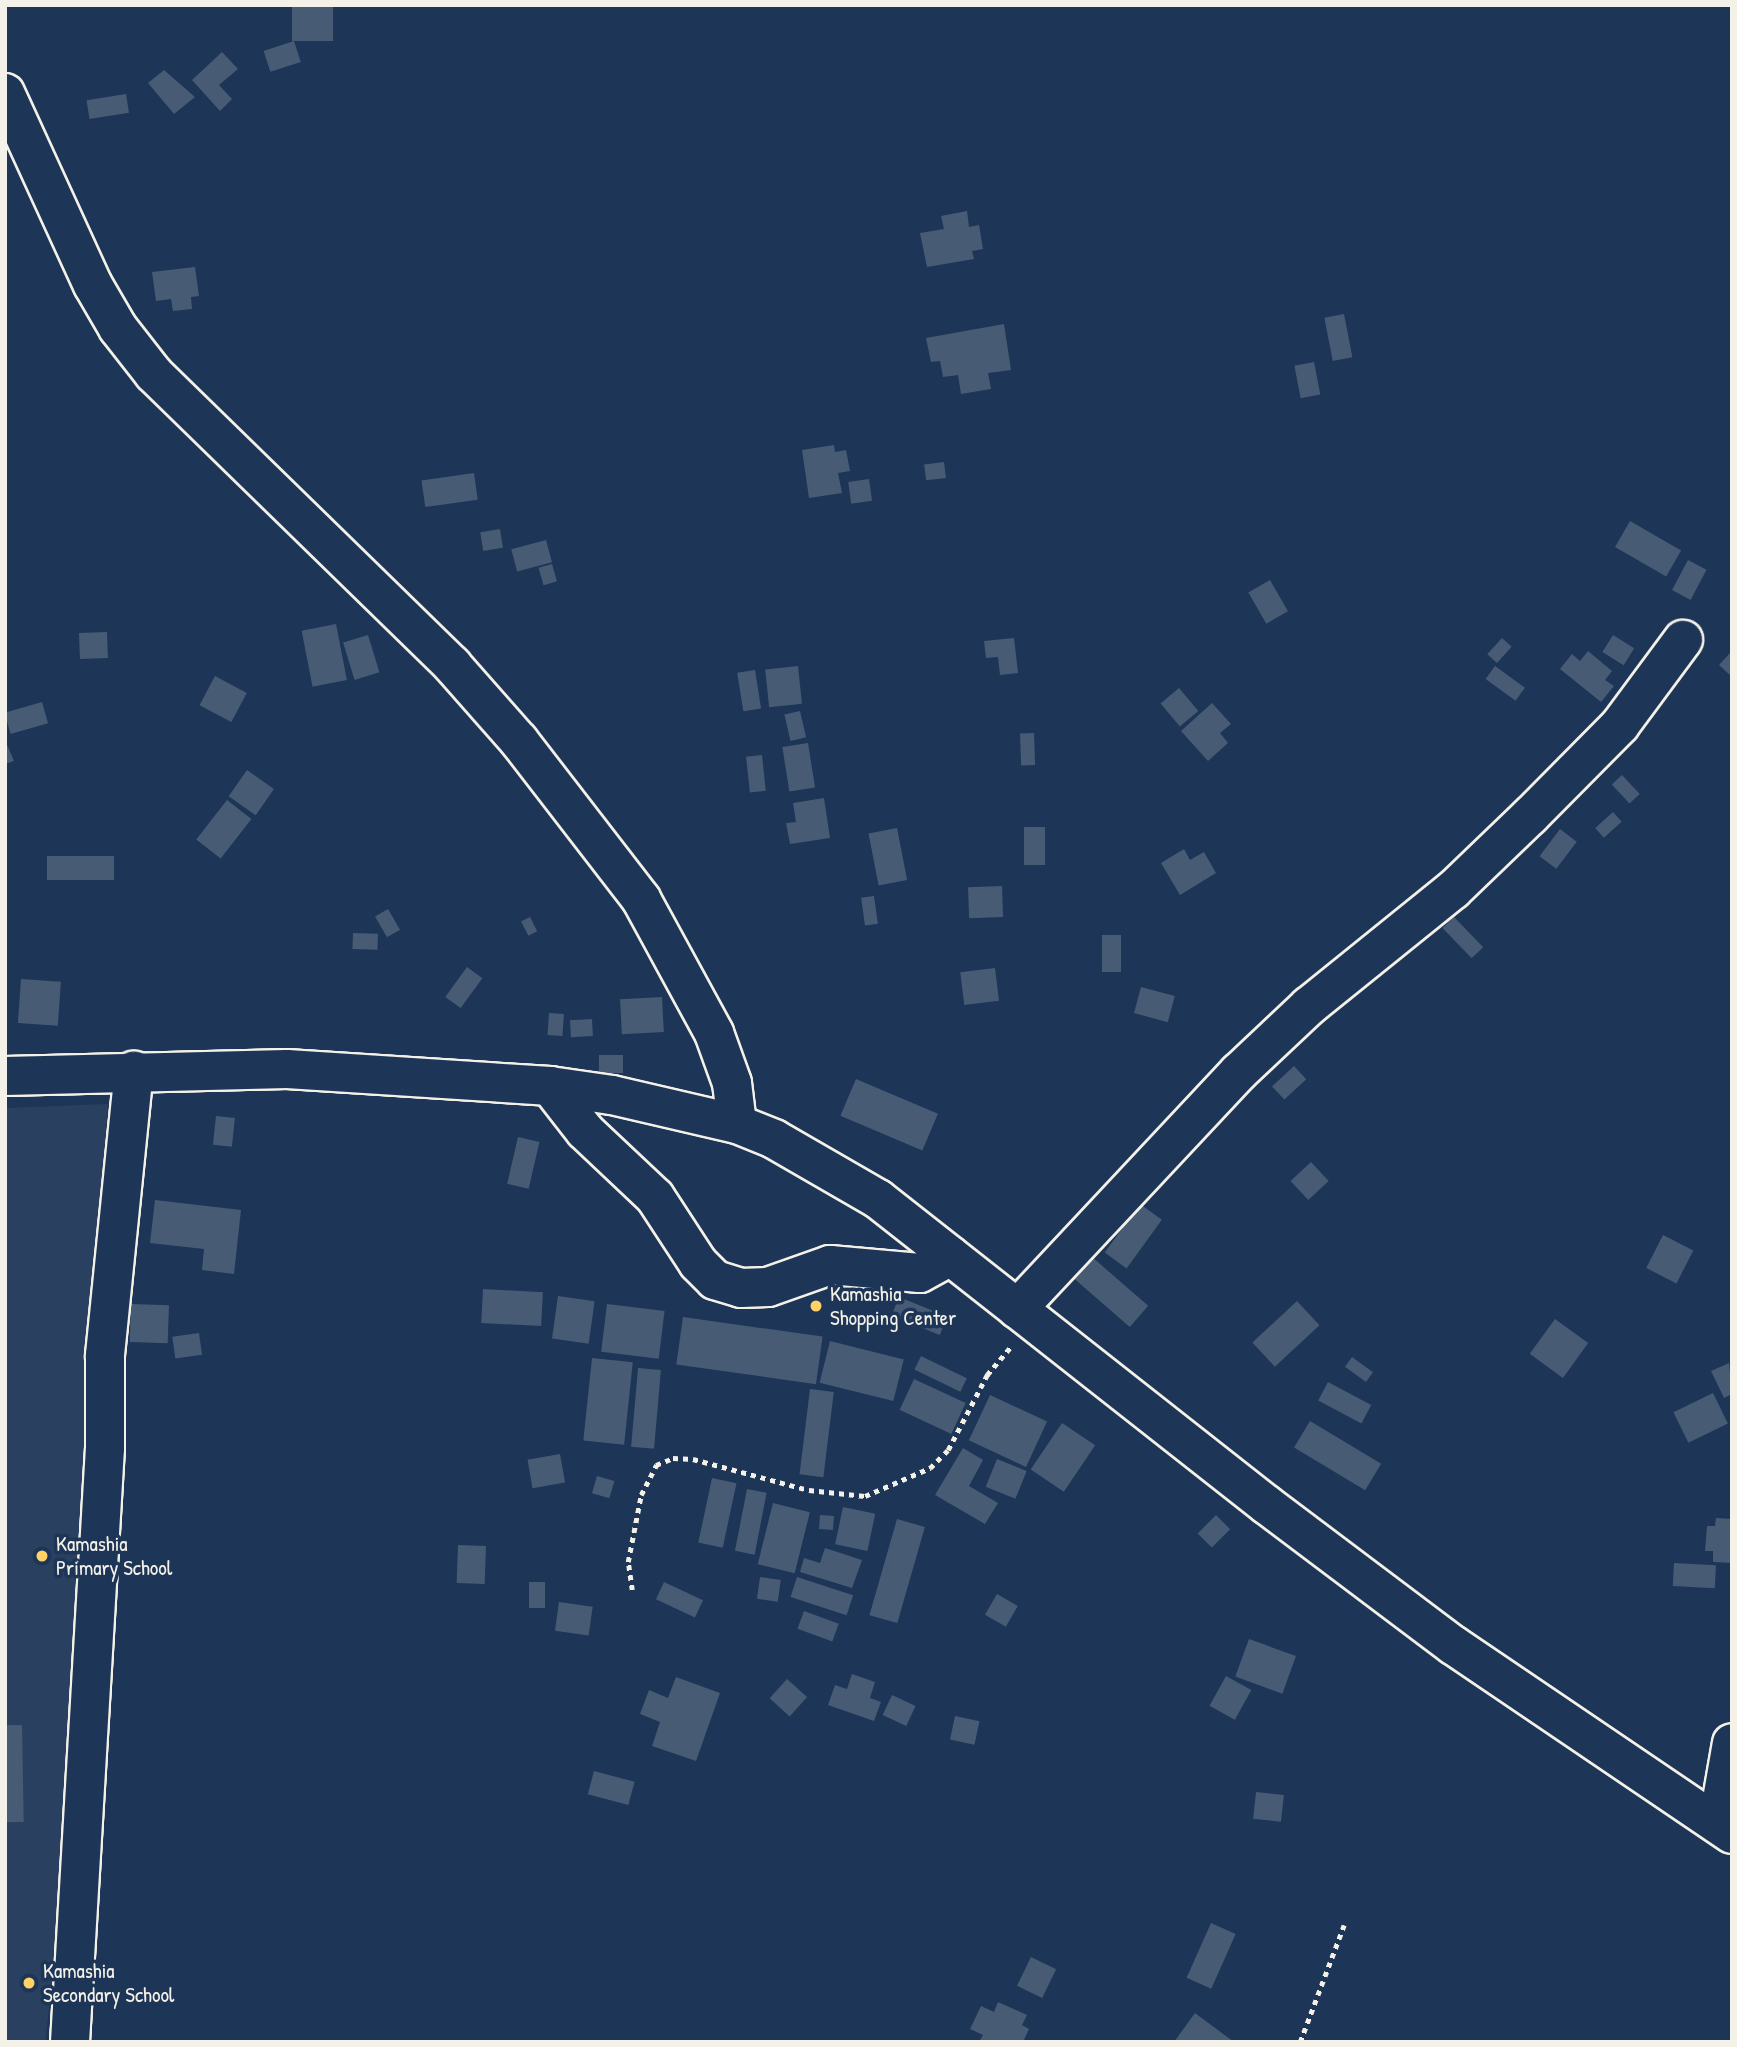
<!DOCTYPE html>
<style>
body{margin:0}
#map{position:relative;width:1737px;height:2047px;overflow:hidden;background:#1d3557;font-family:"Patrick Hand",sans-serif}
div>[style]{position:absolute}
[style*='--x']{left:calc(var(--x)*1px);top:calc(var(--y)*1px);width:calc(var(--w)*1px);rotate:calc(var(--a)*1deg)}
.built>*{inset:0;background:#2a4060}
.building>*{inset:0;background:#485b74;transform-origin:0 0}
.path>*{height:4.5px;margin-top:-2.25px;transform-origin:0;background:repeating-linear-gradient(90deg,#f4f1e8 0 5px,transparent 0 10px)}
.roads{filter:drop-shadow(2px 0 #f4f1e8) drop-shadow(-2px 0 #f4f1e8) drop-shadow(0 2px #f4f1e8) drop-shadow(0 -2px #f4f1e8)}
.minor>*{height:38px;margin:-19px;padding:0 19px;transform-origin:19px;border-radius:19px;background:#1d3557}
.dots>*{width:19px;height:19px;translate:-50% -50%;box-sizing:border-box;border:4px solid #1d3557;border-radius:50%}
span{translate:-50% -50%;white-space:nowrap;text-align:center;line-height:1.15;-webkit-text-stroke:7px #1d3557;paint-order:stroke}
.poi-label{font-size:21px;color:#f4f1e8}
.left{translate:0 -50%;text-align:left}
.frame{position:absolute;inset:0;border:7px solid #f4f1e8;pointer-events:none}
</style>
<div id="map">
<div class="built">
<div style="clip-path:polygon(108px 1104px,89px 1348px,59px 1924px,45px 2042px,5px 2042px,5px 1108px)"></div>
</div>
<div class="building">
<div style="left:292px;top:5px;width:41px;height:36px"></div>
<div style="left:294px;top:41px;width:22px;height:32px;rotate:72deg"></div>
<div style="clip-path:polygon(222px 52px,238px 69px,219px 85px,232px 99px,220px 111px,192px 80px)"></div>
<div style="clip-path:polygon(164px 70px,195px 97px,174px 114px,148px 83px)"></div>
<div style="left:126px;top:94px;width:19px;height:40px;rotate:81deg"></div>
<div style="clip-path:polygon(967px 211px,969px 227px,979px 225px,983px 249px,972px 251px,974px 259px,927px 267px,920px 233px,944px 229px,941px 216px)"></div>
<div style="clip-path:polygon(195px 267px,199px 296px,191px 297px,192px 309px,173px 311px,171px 299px,156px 301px,152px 272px)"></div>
<div style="left:1344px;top:314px;width:44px;height:20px;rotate:79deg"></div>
<div style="clip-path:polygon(1004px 324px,1011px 370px,988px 373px,991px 389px,961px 394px,958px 375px,943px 377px,940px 361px,931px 362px,926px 338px)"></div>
<div style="left:1314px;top:362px;width:33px;height:20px;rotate:79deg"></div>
<div style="clip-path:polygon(834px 445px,835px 452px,846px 450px,850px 471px,838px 473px,842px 493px,809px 498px,802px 450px)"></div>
<div style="left:944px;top:462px;width:16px;height:20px;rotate:83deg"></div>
<div style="left:474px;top:473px;width:27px;height:53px;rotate:82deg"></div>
<div style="left:869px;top:479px;width:22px;height:21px;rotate:82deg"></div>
<div style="left:1630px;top:521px;width:59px;height:30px;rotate:30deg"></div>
<div style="left:500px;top:529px;width:19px;height:20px;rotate:81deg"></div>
<div style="left:546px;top:540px;width:23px;height:36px;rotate:75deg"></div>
<div style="left:1688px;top:560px;width:21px;height:34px;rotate:28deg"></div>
<div style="left:552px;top:564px;width:18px;height:14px;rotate:74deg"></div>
<div style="left:1270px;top:580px;width:36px;height:25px;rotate:60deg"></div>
<div style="left:336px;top:624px;width:57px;height:35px;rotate:79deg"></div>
<div style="left:107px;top:632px;width:26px;height:28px;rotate:88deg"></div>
<div style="left:368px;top:635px;width:39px;height:26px;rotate:73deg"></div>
<div style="left:1613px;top:635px;width:25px;height:20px;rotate:32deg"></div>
<div style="clip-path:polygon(1014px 638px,1018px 673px,1000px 675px,998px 657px,986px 658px,984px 641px)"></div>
<div style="left:1502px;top:638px;width:13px;height:22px;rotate:42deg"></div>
<div style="clip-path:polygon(1588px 651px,1612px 671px,1605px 680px,1614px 686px,1601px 702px,1560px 669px,1572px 654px,1580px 661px)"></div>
<div style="clip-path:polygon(1730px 653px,1732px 655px,1732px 677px,1719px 665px)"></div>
<div style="left:798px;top:666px;width:38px;height:33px;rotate:84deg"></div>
<div style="left:1495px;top:666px;width:37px;height:16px;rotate:36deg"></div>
<div style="left:755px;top:670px;width:39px;height:18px;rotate:81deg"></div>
<div style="left:215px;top:676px;width:36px;height:33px;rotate:28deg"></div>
<div style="left:1179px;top:688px;width:30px;height:24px;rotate:50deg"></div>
<div style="left:42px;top:702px;width:22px;height:39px;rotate:74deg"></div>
<div style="clip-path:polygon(1212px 703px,1231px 724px,1220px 733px,1228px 743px,1208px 761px,1181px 731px)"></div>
<div style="left:800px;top:711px;width:27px;height:16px;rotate:77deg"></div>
<div style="left:1034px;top:733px;width:32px;height:14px;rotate:88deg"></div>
<div style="clip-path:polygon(5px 740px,14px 761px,5px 764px)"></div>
<div style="left:808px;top:743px;width:45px;height:26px;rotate:81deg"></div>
<div style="left:762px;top:755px;width:36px;height:16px;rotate:84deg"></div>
<div style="left:247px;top:770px;width:33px;height:32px;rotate:35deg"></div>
<div style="left:1622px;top:775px;width:26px;height:14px;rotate:47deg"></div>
<div style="clip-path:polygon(824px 798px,830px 838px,790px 844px,786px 823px,796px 822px,793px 803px)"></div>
<div style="left:227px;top:800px;width:31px;height:50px;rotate:38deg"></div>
<div style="left:1613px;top:812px;width:13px;height:24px;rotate:48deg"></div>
<div style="left:1045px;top:827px;width:38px;height:21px;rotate:90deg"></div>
<div style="left:897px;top:828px;width:53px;height:29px;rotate:79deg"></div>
<div style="left:1560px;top:829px;width:21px;height:34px;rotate:37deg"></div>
<div style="clip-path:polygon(1184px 849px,1190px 860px,1204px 852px,1216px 873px,1180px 895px,1161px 863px)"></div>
<div style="left:114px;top:856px;width:24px;height:67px;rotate:90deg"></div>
<div style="left:1002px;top:886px;width:31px;height:34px;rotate:88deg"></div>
<div style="left:874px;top:896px;width:28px;height:13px;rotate:82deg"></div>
<div style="left:388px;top:909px;width:24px;height:15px;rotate:60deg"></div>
<div style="left:530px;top:917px;width:16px;height:10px;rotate:63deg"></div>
<div style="left:1454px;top:917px;width:42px;height:16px;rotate:46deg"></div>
<div style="left:353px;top:933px;width:25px;height:16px;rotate:2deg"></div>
<div style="left:1102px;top:935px;width:19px;height:37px"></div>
<div style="left:467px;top:967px;width:19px;height:37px;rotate:36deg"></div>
<div style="left:995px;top:968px;width:33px;height:35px;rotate:83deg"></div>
<div style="left:21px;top:979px;width:40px;height:44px;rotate:4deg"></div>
<div style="left:1141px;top:987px;width:35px;height:27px;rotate:15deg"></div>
<div style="left:662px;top:997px;width:35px;height:42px;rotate:87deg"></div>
<div style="left:549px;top:1013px;width:15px;height:22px;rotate:4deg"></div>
<div style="left:592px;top:1019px;width:17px;height:22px;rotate:87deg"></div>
<div style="left:599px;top:1055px;width:24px;height:18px"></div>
<div style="left:1294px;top:1066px;width:18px;height:30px;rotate:47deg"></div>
<div style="left:856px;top:1079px;width:89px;height:40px;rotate:23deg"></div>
<div style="left:216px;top:1116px;width:19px;height:29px;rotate:6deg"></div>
<div style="left:518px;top:1137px;width:22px;height:48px;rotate:13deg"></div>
<div style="left:1311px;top:1162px;width:26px;height:28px;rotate:47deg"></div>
<div style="clip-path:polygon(155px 1200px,241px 1210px,234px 1274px,202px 1270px,204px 1249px,150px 1243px)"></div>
<div style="left:1140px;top:1204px;width:27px;height:60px;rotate:36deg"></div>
<div style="left:1663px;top:1235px;width:34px;height:37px;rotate:27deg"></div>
<div style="left:1084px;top:1250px;width:85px;height:28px;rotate:41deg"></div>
<div style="left:483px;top:1289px;width:60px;height:34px;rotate:3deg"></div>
<div style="left:558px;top:1296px;width:37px;height:43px;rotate:8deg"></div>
<div style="left:899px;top:1297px;width:52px;height:20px;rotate:22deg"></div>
<div style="left:1297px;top:1301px;width:33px;height:61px;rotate:47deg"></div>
<div style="left:131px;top:1304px;width:38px;height:38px;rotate:2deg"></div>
<div style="left:607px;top:1304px;width:58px;height:48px;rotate:7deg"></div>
<div style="left:683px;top:1317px;width:141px;height:48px;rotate:8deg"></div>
<div style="left:1555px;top:1319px;width:41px;height:43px;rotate:36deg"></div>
<div style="left:199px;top:1333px;width:22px;height:27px;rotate:82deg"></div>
<div style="left:830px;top:1341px;width:76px;height:43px;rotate:14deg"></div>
<div style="left:921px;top:1356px;width:51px;height:15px;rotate:26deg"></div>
<div style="left:1352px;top:1357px;width:26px;height:12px;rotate:36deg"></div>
<div style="left:592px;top:1358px;width:41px;height:83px;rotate:6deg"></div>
<div style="clip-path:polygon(1729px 1363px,1732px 1394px,1724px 1398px,1711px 1371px)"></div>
<div style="left:638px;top:1368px;width:23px;height:79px;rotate:5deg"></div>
<div style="left:914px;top:1379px;width:57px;height:34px;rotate:25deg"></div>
<div style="left:1328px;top:1382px;width:49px;height:21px;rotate:28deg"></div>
<div style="left:810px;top:1389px;width:24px;height:86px;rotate:7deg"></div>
<div style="left:1713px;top:1393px;width:34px;height:44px;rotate:64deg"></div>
<div style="left:990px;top:1395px;width:63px;height:50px;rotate:25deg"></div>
<div style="left:1310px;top:1421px;width:83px;height:31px;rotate:31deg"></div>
<div style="left:1062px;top:1423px;width:40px;height:56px;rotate:34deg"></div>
<div style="clip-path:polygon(963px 1448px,983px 1460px,969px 1486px,998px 1503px,985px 1524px,935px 1495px)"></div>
<div style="left:560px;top:1454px;width:29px;height:33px;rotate:80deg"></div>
<div style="left:997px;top:1459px;width:32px;height:30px;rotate:22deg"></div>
<div style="left:597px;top:1476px;width:18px;height:18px;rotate:16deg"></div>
<div style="left:712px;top:1478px;width:25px;height:66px;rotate:12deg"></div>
<div style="left:747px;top:1489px;width:20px;height:63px;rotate:11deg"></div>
<div style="left:773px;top:1503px;width:38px;height:63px;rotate:14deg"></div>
<div style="left:843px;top:1507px;width:33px;height:38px;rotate:12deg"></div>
<div style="left:820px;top:1515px;width:14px;height:14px;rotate:4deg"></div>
<div style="left:1216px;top:1515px;width:20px;height:26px;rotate:45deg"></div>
<div style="clip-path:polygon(1716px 1518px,1732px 1519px,1732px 1563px,1713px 1562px,1713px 1551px,1705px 1551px,1707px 1526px,1715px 1526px)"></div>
<div style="left:897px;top:1519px;width:29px;height:100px;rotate:16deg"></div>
<div style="left:458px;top:1545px;width:28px;height:38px;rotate:2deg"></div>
<div style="clip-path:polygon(825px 1548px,862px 1560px,852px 1588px,800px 1572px,804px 1558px,820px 1563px)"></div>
<div style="left:1674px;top:1563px;width:42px;height:23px;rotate:3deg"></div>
<div style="left:760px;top:1577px;width:21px;height:22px;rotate:8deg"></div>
<div style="left:797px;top:1577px;width:59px;height:21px;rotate:18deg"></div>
<div style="left:545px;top:1582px;width:26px;height:16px;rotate:90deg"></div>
<div style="left:664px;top:1582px;width:43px;height:19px;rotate:25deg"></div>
<div style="left:997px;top:1594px;width:24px;height:24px;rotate:30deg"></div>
<div style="left:559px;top:1602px;width:34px;height:29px;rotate:8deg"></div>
<div style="left:804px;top:1611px;width:37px;height:19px;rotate:20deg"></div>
<div style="left:1249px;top:1639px;width:50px;height:40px;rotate:20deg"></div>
<div style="clip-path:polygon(852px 1674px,875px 1682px,870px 1698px,881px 1702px,874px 1721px,828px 1705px,835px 1685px,847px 1689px)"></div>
<div style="left:1226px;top:1676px;width:29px;height:34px;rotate:29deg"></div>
<div style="clip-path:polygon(676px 1677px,720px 1693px,696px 1761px,652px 1746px,660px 1722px,640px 1714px,649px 1690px,668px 1698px)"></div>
<div style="left:787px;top:1679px;width:27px;height:26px;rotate:42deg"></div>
<div style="left:892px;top:1695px;width:26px;height:22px;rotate:25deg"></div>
<div style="left:955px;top:1716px;width:25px;height:24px;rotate:12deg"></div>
<div style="left:22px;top:1725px;width:97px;height:17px;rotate:89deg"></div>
<div style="left:594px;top:1771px;width:42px;height:24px;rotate:15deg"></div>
<div style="left:1256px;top:1792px;width:28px;height:27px;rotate:6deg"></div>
<div style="left:1211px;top:1923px;width:27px;height:60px;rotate:24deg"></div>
<div style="left:1031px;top:1957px;width:28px;height:32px;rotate:26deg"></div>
<div style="clip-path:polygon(998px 2002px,1027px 2015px,1022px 2025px,1029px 2029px,1023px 2042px,979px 2042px,983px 2035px,970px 2029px,981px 2006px,994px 2012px)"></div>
<div style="clip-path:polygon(1195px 2013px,1234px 2042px,1174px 2042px)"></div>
</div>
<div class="path">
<div style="--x:632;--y:1590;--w:28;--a:-98"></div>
<div style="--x:628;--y:1562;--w:68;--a:-79"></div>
<div style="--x:641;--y:1495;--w:34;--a:-63"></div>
<div style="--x:656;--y:1465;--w:18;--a:-22"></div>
<div style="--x:673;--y:1458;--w:20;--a:3"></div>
<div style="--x:693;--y:1459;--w:120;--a:15"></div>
<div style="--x:809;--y:1490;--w:56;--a:6.1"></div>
<div style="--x:865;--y:1496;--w:71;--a:-23.3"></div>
<div style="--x:930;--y:1468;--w:25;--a:-45"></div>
<div style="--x:948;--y:1450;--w:85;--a:-62.5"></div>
<div style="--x:987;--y:1375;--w:38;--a:-50"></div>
<div style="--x:1300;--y:2042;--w:125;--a:-69.4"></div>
</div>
<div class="roads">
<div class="minor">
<div style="--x:5;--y:93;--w:211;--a:65.4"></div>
<div style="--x:93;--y:285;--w:50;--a:59.8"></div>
<div style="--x:118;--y:328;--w:58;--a:52"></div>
<div style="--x:154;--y:374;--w:417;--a:44.3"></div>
<div style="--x:452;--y:665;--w:101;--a:48.6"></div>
<div style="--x:519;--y:741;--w:200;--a:52.3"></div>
<div style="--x:641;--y:899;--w:153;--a:61.4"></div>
<div style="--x:714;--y:1033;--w:53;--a:70.2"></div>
<div style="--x:732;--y:1083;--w:41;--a:83"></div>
<div style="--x:5;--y:1076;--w:282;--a:-1.4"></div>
<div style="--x:287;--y:1069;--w:264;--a:3.7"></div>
<div style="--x:550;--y:1086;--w:63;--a:8.3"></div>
<div style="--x:612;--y:1095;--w:128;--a:13.1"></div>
<div style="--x:737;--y:1124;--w:40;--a:22"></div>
<div style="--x:774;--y:1139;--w:120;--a:30"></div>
<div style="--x:878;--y:1199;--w:495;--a:38.2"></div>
<div style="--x:1267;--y:1505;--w:233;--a:37"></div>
<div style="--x:1453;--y:1645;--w:337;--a:34.1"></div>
<div style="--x:550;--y:1086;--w:57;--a:52.1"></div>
<div style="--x:585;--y:1131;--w:96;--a:43.3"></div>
<div style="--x:655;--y:1197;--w:79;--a:56.9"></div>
<div style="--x:698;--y:1263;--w:24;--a:45"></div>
<div style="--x:715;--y:1280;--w:27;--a:17"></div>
<div style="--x:741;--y:1288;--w:27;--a:-2"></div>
<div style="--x:768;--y:1287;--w:66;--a:-19.5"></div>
<div style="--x:830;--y:1265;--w:90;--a:5.1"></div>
<div style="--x:920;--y:1273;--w:35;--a:-29"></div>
<div style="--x:1017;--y:1309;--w:325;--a:-46.9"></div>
<div style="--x:1239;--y:1072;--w:96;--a:-43.3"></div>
<div style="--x:1309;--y:1006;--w:185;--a:-38.9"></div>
<div style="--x:1453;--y:890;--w:107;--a:-43.9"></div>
<div style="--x:1530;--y:816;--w:128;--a:-45.3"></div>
<div style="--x:1620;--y:725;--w:106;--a:-53.5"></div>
<div style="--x:1718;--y:1823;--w:81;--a:-80.1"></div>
<div style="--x:70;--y:2042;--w:595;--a:-86.63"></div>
<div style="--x:105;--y:1448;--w:93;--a:-90"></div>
<div style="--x:105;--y:1355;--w:286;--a:-84.2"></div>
</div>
</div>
<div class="dots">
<div style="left:816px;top:1306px;background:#ffd166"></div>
<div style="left:42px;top:1556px;background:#ffd166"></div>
<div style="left:29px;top:1983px;background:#ffd166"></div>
</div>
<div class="poi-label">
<span class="left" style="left:830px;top:1306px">Kamashia<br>Shopping Center</span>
<span class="left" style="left:56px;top:1556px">Kamashia<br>Primary School</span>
<span class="left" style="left:43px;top:1983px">Kamashia<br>Secondary School</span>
</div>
<div class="frame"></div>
</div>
